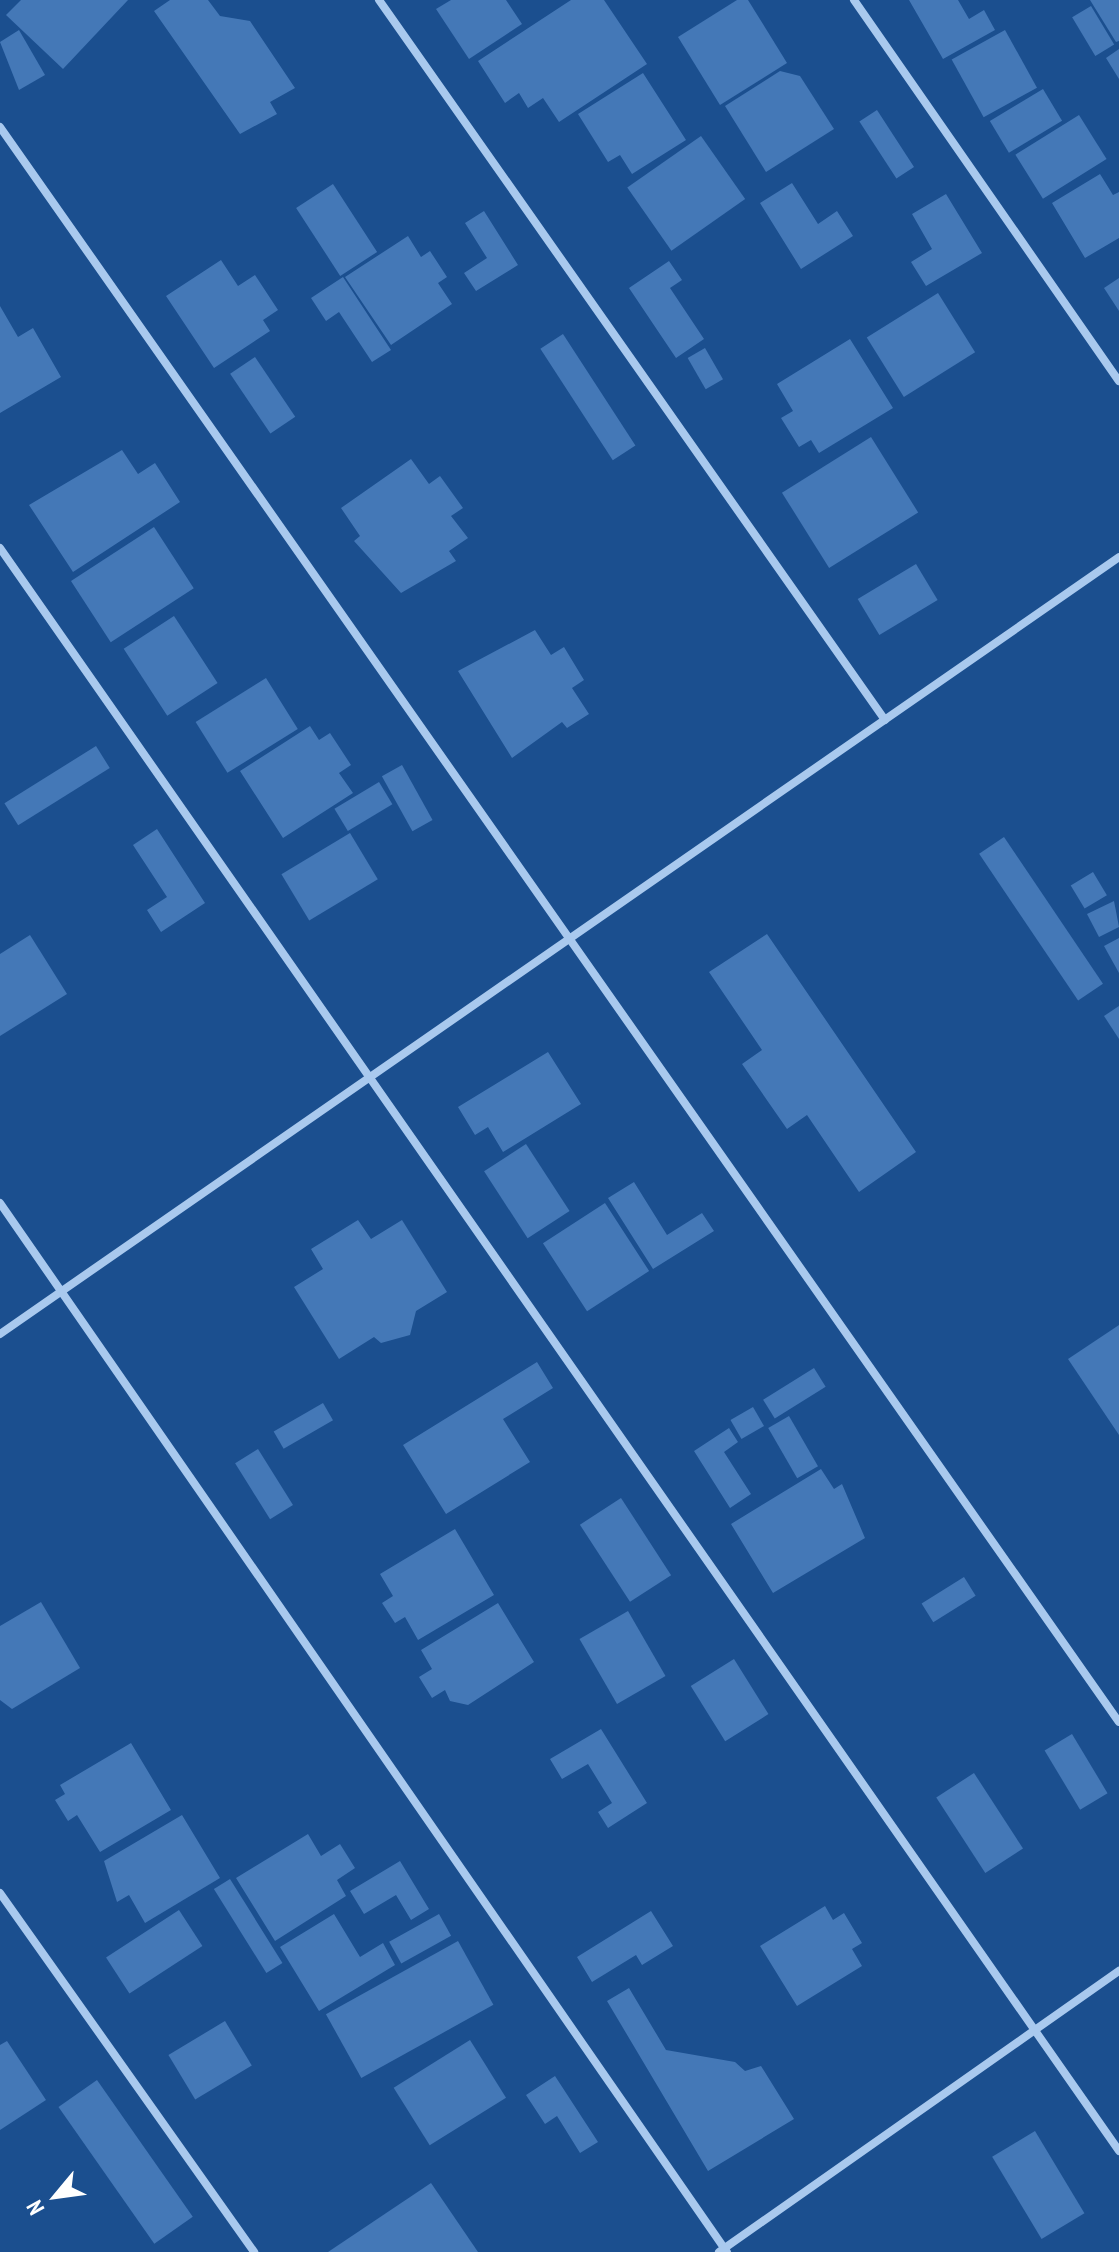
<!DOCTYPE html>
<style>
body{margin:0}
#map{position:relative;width:1119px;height:2252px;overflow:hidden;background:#1b4f8f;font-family:"PT Sans Narrow",sans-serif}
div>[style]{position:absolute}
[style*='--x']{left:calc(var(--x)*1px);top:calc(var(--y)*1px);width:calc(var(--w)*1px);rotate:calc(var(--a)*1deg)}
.building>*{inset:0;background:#4478b7;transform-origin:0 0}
.minor>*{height:8px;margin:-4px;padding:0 4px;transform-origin:4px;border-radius:4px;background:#a9c9ee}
span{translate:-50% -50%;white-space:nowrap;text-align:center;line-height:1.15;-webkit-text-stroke:6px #1b4f8f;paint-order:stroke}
.north{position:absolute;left:16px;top:2156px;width:80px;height:80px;-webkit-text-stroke:6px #1b4f8f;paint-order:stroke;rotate:241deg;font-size:22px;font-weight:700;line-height:32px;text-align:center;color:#fff}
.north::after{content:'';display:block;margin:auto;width:28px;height:36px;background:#fff;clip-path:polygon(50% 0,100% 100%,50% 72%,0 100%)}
</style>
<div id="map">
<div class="building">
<div style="clip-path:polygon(21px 0,128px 0,63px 69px,6px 15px)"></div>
<div style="clip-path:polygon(170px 0,208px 0,220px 16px,250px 21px,295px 88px,270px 102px,277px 114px,240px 134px,154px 11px)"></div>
<div style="clip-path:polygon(451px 0,506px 0,522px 24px,469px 59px,436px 9px)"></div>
<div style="clip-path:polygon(571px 0,604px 0,647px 64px,559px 122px,543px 98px,528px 108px,519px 93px,505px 103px,478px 61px)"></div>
<div style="clip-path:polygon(737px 0,748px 0,787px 63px,720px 105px,678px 37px)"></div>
<div style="clip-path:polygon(909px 0,958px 0,969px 19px,984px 10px,995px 30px,943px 59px)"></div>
<div style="clip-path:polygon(1090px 0,1119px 0,1119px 41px,1116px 42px)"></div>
<div style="left:1091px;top:6px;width:45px;height:22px;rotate:59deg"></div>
<div style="clip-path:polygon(19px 30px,45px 75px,19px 90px,0 42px)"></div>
<div style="left:1005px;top:30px;width:66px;height:61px;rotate:61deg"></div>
<div style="clip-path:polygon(1119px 49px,1119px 79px,1106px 58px)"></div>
<div style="clip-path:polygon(780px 71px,800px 76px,834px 129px,766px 172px,725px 106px)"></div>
<div style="clip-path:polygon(643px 73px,686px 140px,632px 174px,620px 155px,608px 162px,578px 114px)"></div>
<div style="left:1043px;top:89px;width:37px;height:62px;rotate:59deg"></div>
<div style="left:877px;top:110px;width:68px;height:21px;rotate:57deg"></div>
<div style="left:1079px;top:115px;width:52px;height:75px;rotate:58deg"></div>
<div style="left:701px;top:136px;width:77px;height:90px;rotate:55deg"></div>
<div style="clip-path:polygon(1100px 174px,1113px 195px,1119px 192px,1119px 238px,1085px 258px,1052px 203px)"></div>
<div style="clip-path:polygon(792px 183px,818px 224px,837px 211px,853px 236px,801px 269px,760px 203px)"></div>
<div style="left:333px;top:184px;width:81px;height:44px;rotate:57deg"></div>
<div style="clip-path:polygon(946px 194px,982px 253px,926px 286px,911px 262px,932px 249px,912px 214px)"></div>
<div style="clip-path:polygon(484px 211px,518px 265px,476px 291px,464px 273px,487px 258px,465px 223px)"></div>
<div style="clip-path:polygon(408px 236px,421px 257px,430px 251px,447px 277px,438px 283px,452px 304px,391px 345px,345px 277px)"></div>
<div style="clip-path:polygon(221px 260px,238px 286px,255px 275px,278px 310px,263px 320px,270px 331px,214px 368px,166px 296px)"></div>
<div style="clip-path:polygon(669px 261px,682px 280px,670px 288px,704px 339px,676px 358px,629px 288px)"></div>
<div style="clip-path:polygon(343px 277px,391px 350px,372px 362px,339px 312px,326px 321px,311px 298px)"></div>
<div style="clip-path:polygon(1119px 278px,1119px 311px,1104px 288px)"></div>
<div style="left:938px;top:293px;width:70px;height:84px;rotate:58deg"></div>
<div style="clip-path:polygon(0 306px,18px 337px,33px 328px,61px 377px,0 413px)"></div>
<div style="left:563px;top:334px;width:133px;height:27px;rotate:57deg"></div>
<div style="clip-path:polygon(850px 339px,893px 408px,819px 453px,811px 440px,799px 447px,781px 418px,793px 411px,777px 384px)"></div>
<div style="left:705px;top:348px;width:36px;height:20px;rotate:60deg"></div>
<div style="left:255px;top:357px;width:72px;height:30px;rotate:56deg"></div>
<div style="left:871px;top:437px;width:89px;height:105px;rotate:58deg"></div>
<div style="clip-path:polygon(122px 450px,138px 474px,155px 463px,180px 502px,73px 572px,29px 505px)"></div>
<div style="clip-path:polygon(411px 459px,429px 484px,440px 476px,463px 508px,451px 516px,468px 538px,449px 551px,456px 561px,401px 593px,354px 541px,360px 536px,341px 508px)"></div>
<div style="left:154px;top:527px;width:73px;height:99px;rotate:57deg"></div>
<div style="left:916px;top:564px;width:42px;height:68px;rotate:59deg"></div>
<div style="left:174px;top:616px;width:80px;height:60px;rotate:57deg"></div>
<div style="clip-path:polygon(535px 630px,551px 655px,564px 647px,584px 680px,572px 688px,589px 714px,567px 728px,562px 722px,512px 758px,458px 671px)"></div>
<div style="left:266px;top:678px;width:60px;height:83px;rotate:58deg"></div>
<div style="clip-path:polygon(310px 726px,319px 740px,330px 733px,351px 765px,339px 773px,353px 793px,283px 838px,240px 771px)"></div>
<div style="left:96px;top:746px;width:26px;height:108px;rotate:58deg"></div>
<div style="left:402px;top:765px;width:63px;height:23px;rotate:61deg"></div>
<div style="left:379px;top:782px;width:26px;height:52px;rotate:59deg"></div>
<div style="clip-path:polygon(157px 829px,205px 903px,161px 932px,147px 910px,167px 897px,133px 845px)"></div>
<div style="left:350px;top:833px;width:54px;height:80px;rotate:59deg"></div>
<div style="left:1004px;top:837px;width:177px;height:30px;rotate:56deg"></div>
<div style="left:1093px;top:872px;width:27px;height:26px;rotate:59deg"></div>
<div style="clip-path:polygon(1114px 901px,1119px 927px,1099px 937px,1087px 914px)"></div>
<div style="clip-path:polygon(767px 934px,916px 1152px,859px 1192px,807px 1115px,787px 1129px,742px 1064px,762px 1050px,709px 972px)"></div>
<div style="clip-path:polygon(30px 935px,67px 994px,0 1036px,0 954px)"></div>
<div style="clip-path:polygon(1119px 938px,1119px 973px,1104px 946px)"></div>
<div style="clip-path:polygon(1119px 1006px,1119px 1039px,1104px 1016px)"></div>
<div style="clip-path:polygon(548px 1052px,581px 1104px,503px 1152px,488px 1127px,475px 1135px,458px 1107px)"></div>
<div style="left:526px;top:1144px;width:80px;height:50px;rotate:57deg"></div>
<div style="clip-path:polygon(634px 1182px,667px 1235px,702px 1213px,714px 1231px,653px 1269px,608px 1198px)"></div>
<div style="left:605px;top:1203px;width:81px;height:74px;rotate:57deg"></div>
<div style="clip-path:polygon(358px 1220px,371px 1239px,402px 1220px,447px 1292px,416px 1311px,410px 1335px,381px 1343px,374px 1337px,339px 1359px,294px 1287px,323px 1269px,311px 1249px)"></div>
<div style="clip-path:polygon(1119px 1325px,1119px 1435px,1068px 1359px)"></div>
<div style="clip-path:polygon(537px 1362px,553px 1388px,503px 1419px,530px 1462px,446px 1514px,403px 1445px)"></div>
<div style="left:814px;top:1368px;width:22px;height:60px;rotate:58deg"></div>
<div style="left:323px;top:1403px;width:20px;height:57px;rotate:60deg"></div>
<div style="left:753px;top:1407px;width:22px;height:26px;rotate:60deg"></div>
<div style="left:789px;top:1416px;width:58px;height:24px;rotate:60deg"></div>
<div style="clip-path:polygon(729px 1428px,738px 1442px,724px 1452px,751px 1494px,730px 1508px,694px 1451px)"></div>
<div style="left:258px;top:1449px;width:66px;height:27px;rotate:58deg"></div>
<div style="clip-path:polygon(821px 1469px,834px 1489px,842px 1484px,865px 1538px,773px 1593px,731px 1524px)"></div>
<div style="left:621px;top:1498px;width:92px;height:49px;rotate:57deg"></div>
<div style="clip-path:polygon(455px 1529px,494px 1595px,418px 1640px,405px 1617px,395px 1623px,382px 1603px,393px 1596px,380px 1574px)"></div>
<div style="left:964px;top:1577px;width:22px;height:50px;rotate:58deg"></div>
<div style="clip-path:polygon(41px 1602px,80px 1668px,12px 1709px,0 1700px,0 1626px)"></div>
<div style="clip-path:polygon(498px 1603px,534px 1662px,468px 1705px,450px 1701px,445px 1690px,432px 1698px,419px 1677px,432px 1669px,421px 1650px)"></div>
<div style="left:628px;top:1611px;width:75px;height:56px;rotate:60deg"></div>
<div style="left:734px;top:1659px;width:65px;height:51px;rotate:58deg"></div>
<div style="clip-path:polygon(601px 1729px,647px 1803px,608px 1828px,598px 1812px,612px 1803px,588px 1764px,562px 1779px,550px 1759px)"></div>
<div style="left:1072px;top:1734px;width:69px;height:32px;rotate:59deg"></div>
<div style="clip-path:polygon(131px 1743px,171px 1810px,100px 1852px,77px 1815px,68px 1821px,55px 1800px,65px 1794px,60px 1785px)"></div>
<div style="left:974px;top:1773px;width:90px;height:45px;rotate:57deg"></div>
<div style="clip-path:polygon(182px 1815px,220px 1878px,145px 1923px,129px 1895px,117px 1902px,104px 1861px)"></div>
<div style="clip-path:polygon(308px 1834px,321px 1856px,340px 1844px,355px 1868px,337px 1880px,346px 1896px,275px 1941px,236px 1878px)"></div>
<div style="clip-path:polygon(400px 1861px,429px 1909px,411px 1920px,396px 1895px,364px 1914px,350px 1891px)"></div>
<div style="left:230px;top:1879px;width:99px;height:19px;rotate:58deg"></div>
<div style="clip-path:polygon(825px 1906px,833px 1920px,844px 1913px,862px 1943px,852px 1949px,862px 1966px,797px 2006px,760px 1946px)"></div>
<div style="left:179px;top:1910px;width:43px;height:87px;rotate:57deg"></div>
<div style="clip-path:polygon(651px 1911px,673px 1946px,642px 1965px,636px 1955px,592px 1982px,577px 1957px)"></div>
<div style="clip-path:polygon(334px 1914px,360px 1957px,383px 1943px,395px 1965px,319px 2011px,280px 1947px)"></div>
<div style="left:439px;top:1914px;width:25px;height:57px;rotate:61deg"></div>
<div style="left:458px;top:1941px;width:73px;height:151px;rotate:61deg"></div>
<div style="clip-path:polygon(629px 1988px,666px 2050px,735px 2062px,745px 2071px,761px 2066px,794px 2119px,708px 2171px,607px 2001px)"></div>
<div style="left:225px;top:2021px;width:52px;height:66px;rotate:59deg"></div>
<div style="left:470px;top:2040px;width:68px;height:90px;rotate:58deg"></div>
<div style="clip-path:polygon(7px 2041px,46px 2100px,0 2130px,0 2045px)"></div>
<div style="clip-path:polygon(555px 2076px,598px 2142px,580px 2153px,557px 2116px,545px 2124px,526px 2095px)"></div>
<div style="left:97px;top:2080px;width:167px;height:47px;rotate:55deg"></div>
<div style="left:1035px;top:2131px;width:96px;height:50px;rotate:59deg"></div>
<div style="clip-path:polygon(431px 2183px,478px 2252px,328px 2252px)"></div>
</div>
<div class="minor">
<div style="--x:379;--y:0;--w:880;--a:54.9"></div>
<div style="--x:854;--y:0;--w:464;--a:55.2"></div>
<div style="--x:0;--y:127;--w:1948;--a:54.95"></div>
<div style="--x:0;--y:548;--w:1955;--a:55.08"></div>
<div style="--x:0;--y:1203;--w:1276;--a:55.28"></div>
<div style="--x:0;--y:1334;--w:1362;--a:-34.77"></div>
<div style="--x:0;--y:1893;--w:440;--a:54.7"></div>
<div style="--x:719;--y:2252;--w:489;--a:-35.1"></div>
</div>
<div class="north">N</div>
</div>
